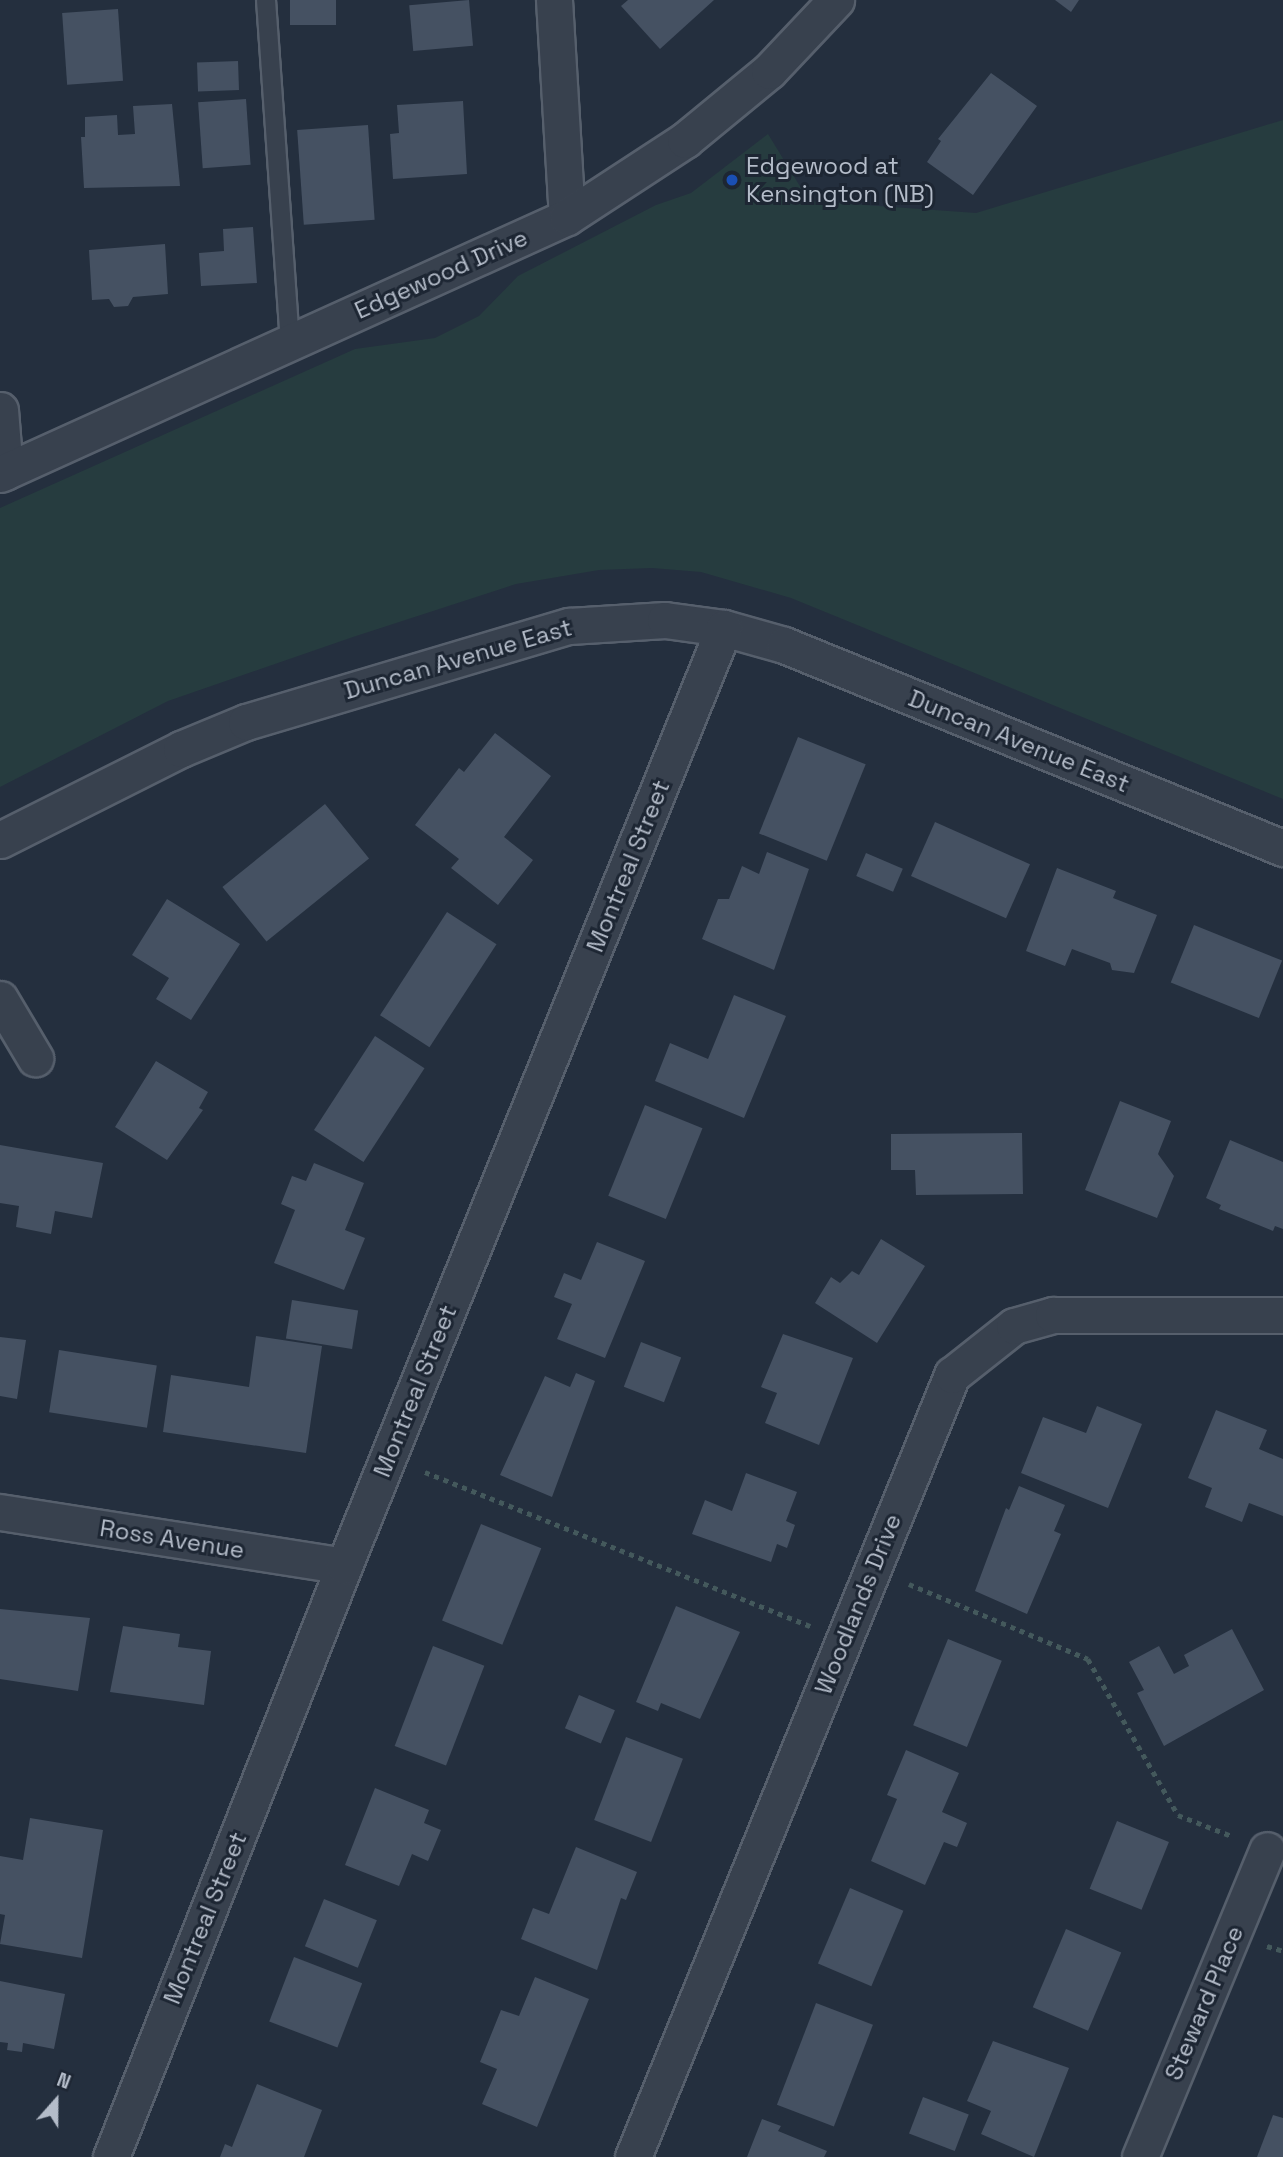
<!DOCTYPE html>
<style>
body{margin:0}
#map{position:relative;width:1283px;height:2157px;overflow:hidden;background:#242f3e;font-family:"Space Grotesk",sans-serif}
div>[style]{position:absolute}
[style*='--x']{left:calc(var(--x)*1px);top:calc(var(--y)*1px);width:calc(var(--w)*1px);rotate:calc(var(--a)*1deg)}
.green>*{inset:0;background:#263c3f}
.building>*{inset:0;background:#455162;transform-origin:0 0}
.path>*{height:4.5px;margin-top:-2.25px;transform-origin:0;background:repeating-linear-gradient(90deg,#44595c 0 5px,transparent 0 10px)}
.roads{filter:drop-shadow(2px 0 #565f6c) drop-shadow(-2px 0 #565f6c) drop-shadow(0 2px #565f6c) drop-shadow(0 -2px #565f6c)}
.lane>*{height:18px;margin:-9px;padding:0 9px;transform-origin:9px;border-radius:9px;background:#38414e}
.street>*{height:35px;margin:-17.5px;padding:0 17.5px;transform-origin:17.5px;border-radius:17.5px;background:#38414e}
.dots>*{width:19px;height:19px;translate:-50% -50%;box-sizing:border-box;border:4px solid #1d2633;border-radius:50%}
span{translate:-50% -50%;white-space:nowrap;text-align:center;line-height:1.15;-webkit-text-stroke:6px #1d2633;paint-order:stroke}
.poi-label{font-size:24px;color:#b4bcc9}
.left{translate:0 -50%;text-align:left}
.street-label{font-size:24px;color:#b4bcc9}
.north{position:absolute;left:21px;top:2066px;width:70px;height:70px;-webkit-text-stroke:5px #1d2633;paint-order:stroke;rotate:21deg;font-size:19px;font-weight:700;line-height:28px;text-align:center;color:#b4bcc9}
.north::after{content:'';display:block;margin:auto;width:24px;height:32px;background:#b4bcc9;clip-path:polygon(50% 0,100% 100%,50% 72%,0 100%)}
</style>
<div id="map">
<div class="green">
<div style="clip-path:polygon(1283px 120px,1283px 799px,791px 598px,701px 572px,652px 568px,599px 570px,516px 584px,353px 637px,168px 701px,0 787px,0 508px,355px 349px,435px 338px,479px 316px,518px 276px,656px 205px,691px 193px,768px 134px,809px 201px,976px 213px)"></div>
</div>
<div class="building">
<div style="left:290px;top:0;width:46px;height:25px"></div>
<div style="left:469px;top:0;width:46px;height:60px;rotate:85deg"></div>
<div style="clip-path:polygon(628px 0,714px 0,660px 49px,621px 6px)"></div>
<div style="clip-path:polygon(1055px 0,1079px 0,1071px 12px)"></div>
<div style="left:118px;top:9px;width:72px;height:56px;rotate:86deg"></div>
<div style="left:238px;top:61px;width:29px;height:41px;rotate:88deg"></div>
<div style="clip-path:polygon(991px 73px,1037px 106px,973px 195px,927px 162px,941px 141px,938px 139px)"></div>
<div style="left:246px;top:99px;width:66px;height:48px;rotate:86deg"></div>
<div style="clip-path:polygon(463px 101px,467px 174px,393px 179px,390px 134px,399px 133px,397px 105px)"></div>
<div style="clip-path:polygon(172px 104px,180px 186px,84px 188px,81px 137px,85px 137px,85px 117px,117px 115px,118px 135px,135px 134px,133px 106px)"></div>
<div style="left:368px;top:125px;width:95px;height:71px;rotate:86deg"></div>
<div style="clip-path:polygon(253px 227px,257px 283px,201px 286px,199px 253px,224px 251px,223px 229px)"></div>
<div style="clip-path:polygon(165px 244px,168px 294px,133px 297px,128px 306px,114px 307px,109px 299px,92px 300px,89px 250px)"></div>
<div style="clip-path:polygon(495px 733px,551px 776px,504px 837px,533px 860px,498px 905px,451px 868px,459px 859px,415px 825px,459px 768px,464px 772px)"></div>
<div style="left:798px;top:737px;width:73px;height:104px;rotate:22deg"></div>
<div style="left:325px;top:804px;width:70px;height:132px;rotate:51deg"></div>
<div style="left:935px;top:822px;width:104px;height:59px;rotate:24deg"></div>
<div style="clip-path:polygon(767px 852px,809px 869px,774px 970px,702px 939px,718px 899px,729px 899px,742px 866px,759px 874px)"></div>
<div style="left:866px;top:853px;width:40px;height:25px;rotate:23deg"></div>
<div style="clip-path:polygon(1057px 868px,1116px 891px,1113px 898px,1157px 915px,1134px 973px,1112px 970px,1110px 963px,1072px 949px,1065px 966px,1026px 951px)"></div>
<div style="clip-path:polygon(167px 899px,240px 944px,191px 1020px,156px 999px,169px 978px,132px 955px)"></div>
<div style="left:447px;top:912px;width:59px;height:123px;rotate:33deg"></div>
<div style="left:1194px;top:925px;width:95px;height:62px;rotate:22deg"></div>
<div style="clip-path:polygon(734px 995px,786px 1016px,744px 1118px,655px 1081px,670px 1043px,708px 1059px)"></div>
<div style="left:375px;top:1036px;width:59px;height:112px;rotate:33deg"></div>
<div style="clip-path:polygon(156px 1061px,208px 1092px,199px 1108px,203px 1110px,167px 1160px,115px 1127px)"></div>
<div style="clip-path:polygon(1120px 1101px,1171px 1121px,1158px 1154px,1174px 1176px,1157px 1218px,1085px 1190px)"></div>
<div style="left:645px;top:1105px;width:62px;height:98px;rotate:22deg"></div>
<div style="clip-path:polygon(1022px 1133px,1023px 1194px,916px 1195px,915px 1170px,891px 1170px,891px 1134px)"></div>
<div style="clip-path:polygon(1230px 1140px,1283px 1162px,1283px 1229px,1275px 1226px,1273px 1231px,1219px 1209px,1221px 1205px,1206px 1198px)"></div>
<div style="clip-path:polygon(0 1145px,103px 1163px,92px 1218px,55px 1211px,51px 1234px,16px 1227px,19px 1206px,0 1203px)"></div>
<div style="clip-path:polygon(314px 1163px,364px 1183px,345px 1230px,365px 1238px,344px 1290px,274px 1263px,295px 1210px,281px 1204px,292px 1176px,306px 1181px)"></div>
<div style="clip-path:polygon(881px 1239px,925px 1266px,877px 1343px,815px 1303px,831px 1277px,840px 1283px,852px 1271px,859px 1275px)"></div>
<div style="clip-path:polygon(597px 1242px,645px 1261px,605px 1358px,557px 1339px,572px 1304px,554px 1297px,564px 1273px,581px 1280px)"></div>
<div style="left:292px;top:1300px;width:67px;height:39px;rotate:9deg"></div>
<div style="clip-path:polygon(783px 1334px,853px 1358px,819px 1445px,765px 1423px,777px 1393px,761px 1387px)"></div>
<div style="clip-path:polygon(256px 1336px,322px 1346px,306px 1453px,163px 1432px,171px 1375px,249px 1387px)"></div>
<div style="clip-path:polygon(0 1337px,26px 1340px,17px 1399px,0 1396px)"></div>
<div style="left:641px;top:1342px;width:43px;height:48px;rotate:21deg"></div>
<div style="left:59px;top:1350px;width:99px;height:63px;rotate:9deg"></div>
<div style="clip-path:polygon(576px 1373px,595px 1381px,552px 1497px,500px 1475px,545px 1376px,570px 1387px)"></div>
<div style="clip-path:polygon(1097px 1406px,1142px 1424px,1108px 1508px,1021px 1473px,1043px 1417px,1086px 1433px)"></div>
<div style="clip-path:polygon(1216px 1410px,1267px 1430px,1259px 1449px,1283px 1459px,1283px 1516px,1249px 1503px,1242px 1522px,1205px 1507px,1212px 1488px,1188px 1478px)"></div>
<div style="clip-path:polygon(746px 1473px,797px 1492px,786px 1521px,795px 1525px,787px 1548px,777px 1544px,771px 1562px,692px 1534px,705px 1500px,732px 1511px)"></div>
<div style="clip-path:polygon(1019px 1486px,1065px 1505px,1054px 1531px,1061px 1534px,1027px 1614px,975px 1591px,1006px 1508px,1009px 1510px)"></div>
<div style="left:481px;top:1524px;width:65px;height:104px;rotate:22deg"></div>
<div style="clip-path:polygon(676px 1606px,740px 1632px,700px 1719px,661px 1703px,658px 1711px,636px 1702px)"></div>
<div style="clip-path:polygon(0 1609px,90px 1618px,78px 1691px,0 1679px)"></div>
<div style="clip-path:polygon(123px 1626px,180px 1634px,178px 1647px,211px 1651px,204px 1705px,110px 1692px)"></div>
<div style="clip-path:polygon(1232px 1629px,1264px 1690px,1164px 1746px,1137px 1693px,1144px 1690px,1129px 1662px,1159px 1646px,1174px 1674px,1189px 1666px,1184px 1655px)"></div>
<div style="left:948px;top:1639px;width:58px;height:93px;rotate:22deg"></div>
<div style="left:433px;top:1646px;width:55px;height:107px;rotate:21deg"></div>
<div style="left:579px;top:1695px;width:39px;height:36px;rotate:23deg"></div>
<div style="left:626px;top:1737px;width:61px;height:89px;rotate:21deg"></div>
<div style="clip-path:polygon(906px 1750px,959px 1773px,942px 1812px,967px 1823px,957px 1847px,944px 1842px,925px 1885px,871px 1861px,897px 1799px,887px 1795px)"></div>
<div style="clip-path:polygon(375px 1788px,429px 1810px,424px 1823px,441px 1830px,428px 1861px,412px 1854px,399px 1886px,345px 1865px)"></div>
<div style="clip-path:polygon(30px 1818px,103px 1830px,82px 1958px,0 1944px,5px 1915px,0 1914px,0 1856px,23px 1860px)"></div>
<div style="left:1117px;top:1821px;width:56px;height:73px;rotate:22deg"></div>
<div style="clip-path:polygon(576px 1847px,637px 1872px,626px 1900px,621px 1898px,597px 1970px,521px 1939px,533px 1908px,549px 1914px)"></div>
<div style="left:850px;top:1888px;width:58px;height:82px;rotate:23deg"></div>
<div style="left:324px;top:1899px;width:57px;height:51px;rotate:22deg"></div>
<div style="left:1066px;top:1929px;width:60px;height:85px;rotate:23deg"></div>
<div style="left:294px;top:1957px;width:73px;height:69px;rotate:21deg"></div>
<div style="clip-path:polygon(535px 1977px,589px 1999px,537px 2127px,482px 2104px,497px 2069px,480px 2062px,501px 2010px,519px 2016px)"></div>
<div style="clip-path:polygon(0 1981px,65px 1994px,54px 2049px,23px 2043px,22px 2052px,7px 2050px,8px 2043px,0 2042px)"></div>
<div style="left:816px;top:2003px;width:61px;height:109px;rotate:21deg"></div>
<div style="clip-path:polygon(993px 2041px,1069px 2068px,1034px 2157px,981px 2134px,991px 2111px,967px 2101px)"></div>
<div style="clip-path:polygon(257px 2084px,322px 2110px,304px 2157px,220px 2157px,225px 2144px,232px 2147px)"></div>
<div style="left:923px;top:2097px;width:49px;height:39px;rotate:21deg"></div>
<div style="clip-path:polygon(1273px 2115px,1283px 2118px,1283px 2157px,1257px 2157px)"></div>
<div style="clip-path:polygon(762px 2119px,781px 2126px,778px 2131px,827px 2151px,824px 2157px,747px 2157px)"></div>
</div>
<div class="path">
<div style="--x:425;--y:1472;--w:415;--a:21.8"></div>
<div style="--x:909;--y:1584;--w:194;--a:22.7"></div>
<div style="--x:1088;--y:1659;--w:180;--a:60"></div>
<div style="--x:1178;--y:1815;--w:58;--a:21.3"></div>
<div style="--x:1267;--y:1946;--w:17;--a:17"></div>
</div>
<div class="roads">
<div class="lane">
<div style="--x:266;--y:0;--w:344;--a:86"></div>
</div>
<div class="street">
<div style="--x:554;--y:0;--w:217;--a:86.6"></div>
<div style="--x:0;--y:410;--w:62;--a:85.4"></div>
<div style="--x:0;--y:474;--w:623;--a:-24.38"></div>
<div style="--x:567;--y:217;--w:141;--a:-33.1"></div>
<div style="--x:685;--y:140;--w:109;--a:-39.4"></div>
<div style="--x:769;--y:71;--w:98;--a:-46.7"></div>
<div style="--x:0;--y:840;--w:203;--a:-26.7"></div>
<div style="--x:181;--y:749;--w:70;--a:-22.6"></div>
<div style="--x:246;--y:722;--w:337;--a:-16.6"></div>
<div style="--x:569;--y:626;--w:96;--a:-3.6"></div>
<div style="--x:665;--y:620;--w:60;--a:7.7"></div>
<div style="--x:724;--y:628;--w:62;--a:15.8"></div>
<div style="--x:784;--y:645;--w:539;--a:22.14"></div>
<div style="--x:0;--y:999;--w:69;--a:59.3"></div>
<div style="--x:0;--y:1512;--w:348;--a:8.9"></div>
<div style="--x:111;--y:2157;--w:635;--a:-68.48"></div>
<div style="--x:344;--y:1566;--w:1012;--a:-67.95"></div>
<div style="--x:633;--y:2157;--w:845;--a:-67.81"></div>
<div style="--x:952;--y:1375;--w:79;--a:-38.3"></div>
<div style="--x:1014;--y:1326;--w:41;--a:-15.8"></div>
<div style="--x:1053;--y:1315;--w:230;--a:0"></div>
<div style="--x:1140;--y:2157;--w:332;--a:-67.5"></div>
</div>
</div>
<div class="dots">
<div style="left:732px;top:180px;background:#1a4fb4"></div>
</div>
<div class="poi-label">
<span class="left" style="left:746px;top:180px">Edgewood at<br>Kensington (NB)</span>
</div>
<div class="street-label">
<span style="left:441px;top:274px;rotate:-24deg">Edgewood Drive</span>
<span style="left:458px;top:659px;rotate:-16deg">Duncan Avenue East</span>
<span style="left:1019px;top:741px;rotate:22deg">Duncan Avenue East</span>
<span style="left:628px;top:866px;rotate:-68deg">Montreal Street</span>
<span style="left:415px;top:1391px;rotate:-68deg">Montreal Street</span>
<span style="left:172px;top:1539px;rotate:9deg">Ross Avenue</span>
<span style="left:858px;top:1604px;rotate:-68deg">Woodlands Drive</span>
<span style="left:205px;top:1918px;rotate:-68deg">Montreal Street</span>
<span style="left:1204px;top:2003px;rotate:-67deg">Steward Place</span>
</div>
<div class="north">N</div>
</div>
